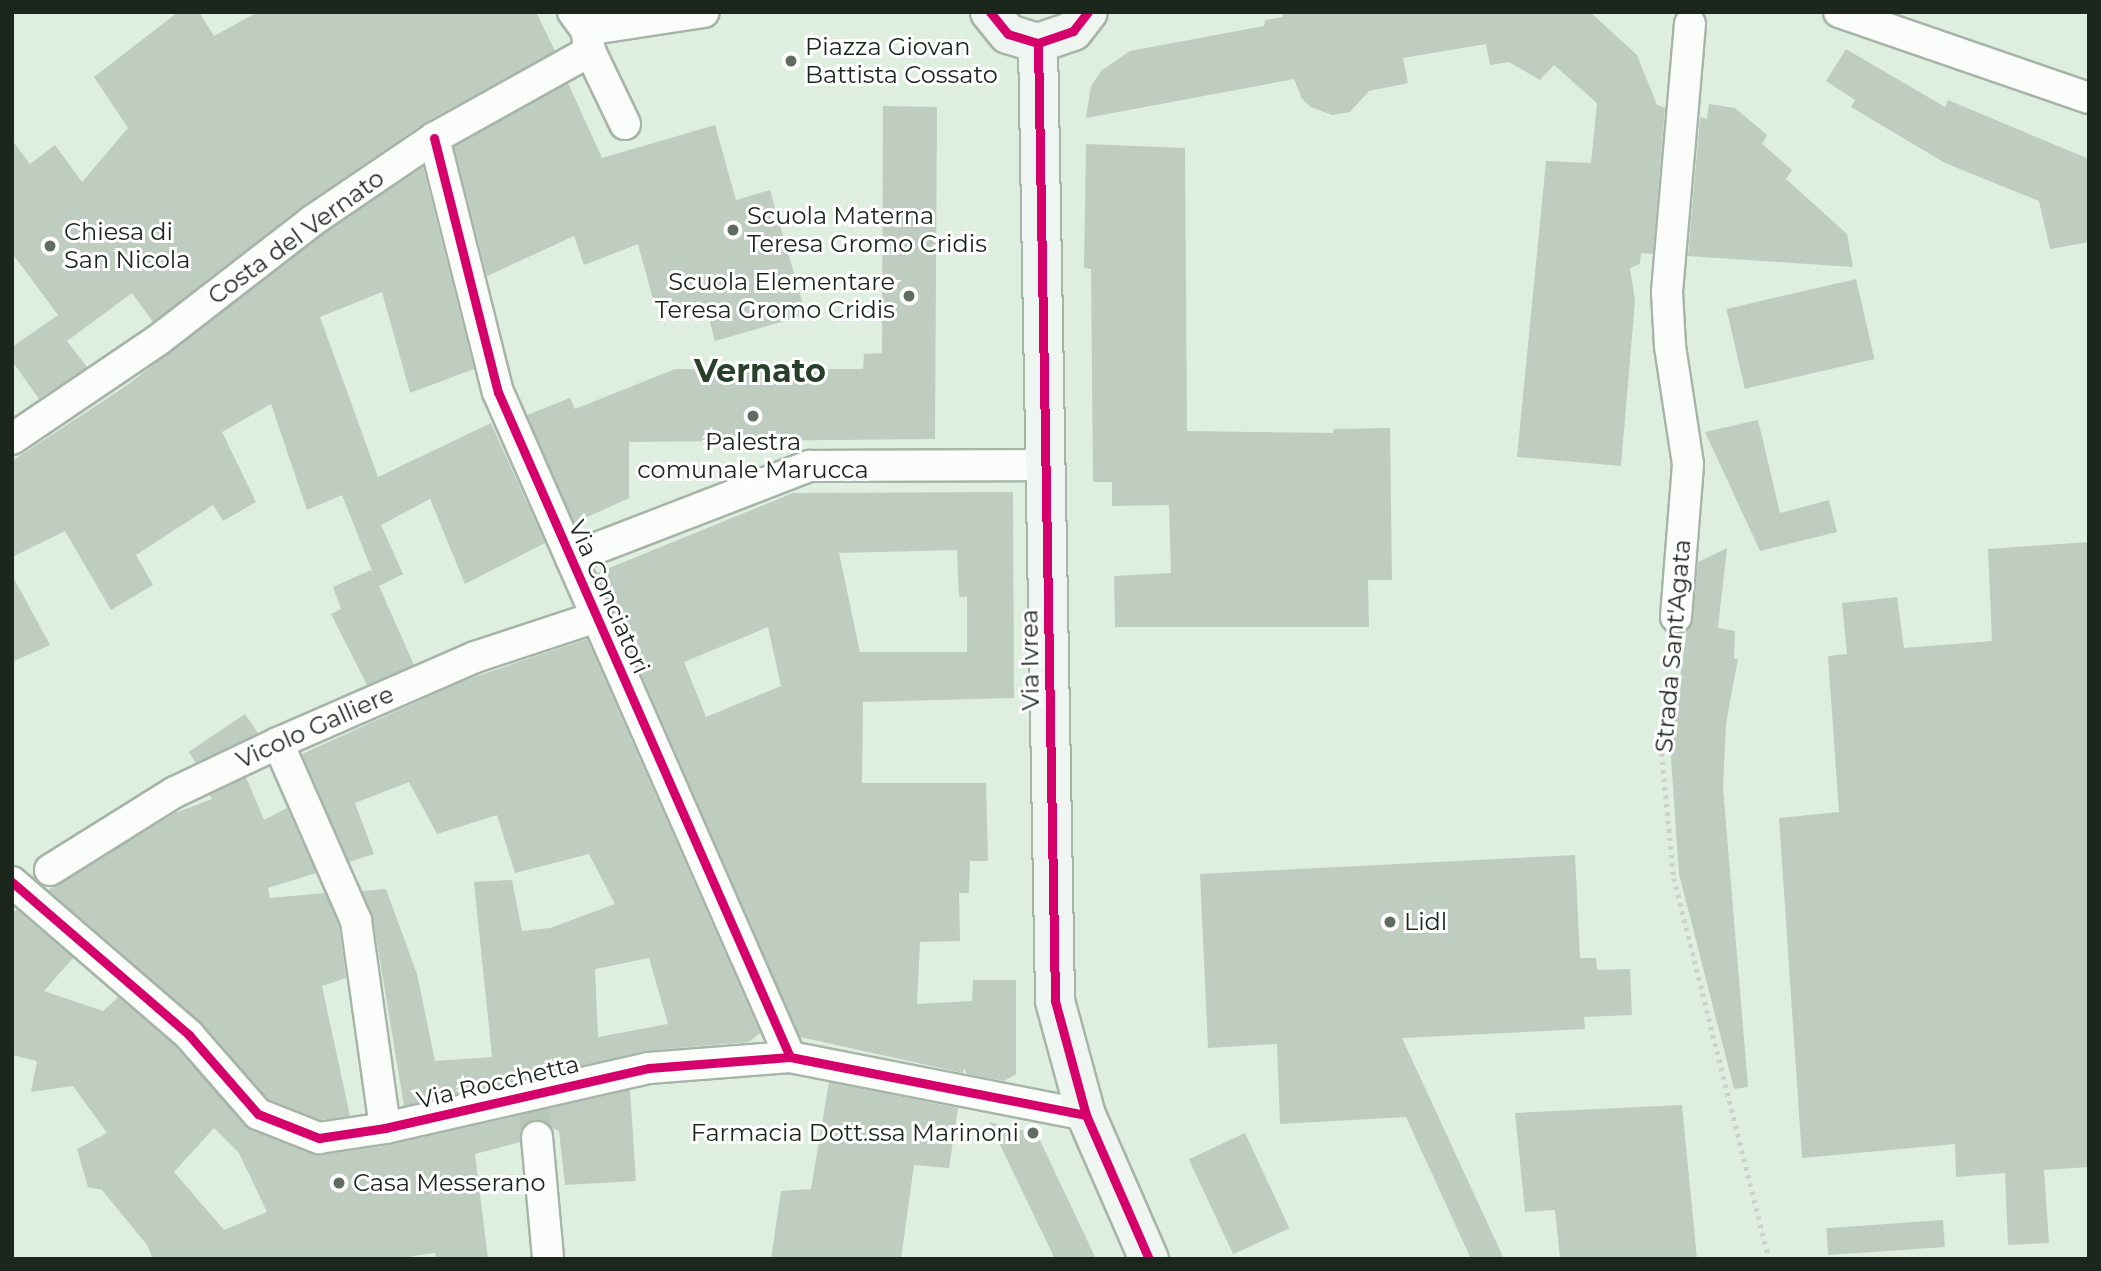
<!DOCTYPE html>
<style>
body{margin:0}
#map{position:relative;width:2101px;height:1271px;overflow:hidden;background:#deefe0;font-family:Montserrat,sans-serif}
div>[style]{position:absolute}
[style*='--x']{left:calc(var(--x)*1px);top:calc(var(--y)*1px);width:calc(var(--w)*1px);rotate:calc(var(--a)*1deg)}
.building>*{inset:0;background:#bfccc0;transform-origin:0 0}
.street-tunnel>*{height:30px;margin-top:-15px;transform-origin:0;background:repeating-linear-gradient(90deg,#b7c7b9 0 30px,transparent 0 45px)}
.path>*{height:4.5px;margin-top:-2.25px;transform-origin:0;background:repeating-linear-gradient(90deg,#cdd1cd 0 3.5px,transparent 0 8.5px)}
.roads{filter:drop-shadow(2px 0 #a7b4a8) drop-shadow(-2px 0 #a7b4a8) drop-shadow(0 2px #a7b4a8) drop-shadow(0 -2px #a7b4a8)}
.street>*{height:30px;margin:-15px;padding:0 15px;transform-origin:15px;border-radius:15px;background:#fafdfa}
.secondary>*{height:38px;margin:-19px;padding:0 19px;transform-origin:19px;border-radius:19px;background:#eff5f0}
.cycleway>*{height:9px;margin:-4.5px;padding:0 4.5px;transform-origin:4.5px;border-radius:4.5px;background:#d6006c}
.dots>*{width:19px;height:19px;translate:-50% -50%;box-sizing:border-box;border:4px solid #fff;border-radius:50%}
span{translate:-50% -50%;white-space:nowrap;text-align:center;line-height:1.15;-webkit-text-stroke:6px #fff;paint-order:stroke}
.poi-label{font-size:24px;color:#1b261c}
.left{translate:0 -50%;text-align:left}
.right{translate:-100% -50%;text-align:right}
.street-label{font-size:24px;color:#1b261c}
.district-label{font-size:32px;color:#283f2a;font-weight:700}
.frame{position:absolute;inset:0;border:14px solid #1b261c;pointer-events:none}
</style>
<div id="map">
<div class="building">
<div style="clip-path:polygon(178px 12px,199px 12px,214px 36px,258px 12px,536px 12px,555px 51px,424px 123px,302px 207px,153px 322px,132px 293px,67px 341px,87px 367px,39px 399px,12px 361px,12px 347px,58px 315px,12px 253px,12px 140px,30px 164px,55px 145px,82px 182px,128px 128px,94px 77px)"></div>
<div style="clip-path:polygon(1282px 12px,1590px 12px,1637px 55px,1657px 105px,1665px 108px,1653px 254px,1641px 253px,1640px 264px,1630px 268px,1635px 301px,1621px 466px,1517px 457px,1546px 161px,1591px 163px,1597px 103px,1554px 65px,1540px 80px,1509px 62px,1490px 65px,1486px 44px,1403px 58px,1408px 83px,1369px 91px,1350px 112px,1332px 115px,1311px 107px,1302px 99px,1294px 79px,1086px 118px,1091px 86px,1102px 70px,1130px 51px,1264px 26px,1265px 20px,1283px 17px)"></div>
<div style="clip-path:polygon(1846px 49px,1945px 107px,1948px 100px,2089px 159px,2089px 242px,2050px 249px,2039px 201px,1945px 163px,1851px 107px,1855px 100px,1826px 81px)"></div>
<div style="clip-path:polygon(568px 83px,602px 158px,715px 125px,736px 200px,770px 190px,806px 315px,715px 341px,705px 303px,673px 312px,671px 305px,662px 308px,659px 301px,654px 303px,638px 244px,584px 265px,574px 236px,487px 276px,454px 147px)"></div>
<div style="clip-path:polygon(1709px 104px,1735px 108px,1767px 135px,1762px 144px,1792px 170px,1786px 179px,1847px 234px,1853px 267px,1688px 256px,1700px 117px,1707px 119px)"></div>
<div style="clip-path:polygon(883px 106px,937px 107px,935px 439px,629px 442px,629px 498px,574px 523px,527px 415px,570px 398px,575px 409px,675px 369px,863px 369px,864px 354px,882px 353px)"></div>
<div style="clip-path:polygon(1086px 144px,1185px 148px,1187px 431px,1333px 433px,1334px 429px,1390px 428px,1392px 580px,1368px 580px,1369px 627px,1115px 627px,1114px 576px,1171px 573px,1169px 505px,1112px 506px,1112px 482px,1093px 482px,1091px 269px,1084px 268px)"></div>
<div style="clip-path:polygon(423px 167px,474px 369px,410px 393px,382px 292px,320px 317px,378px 477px,491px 423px,545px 543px,465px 584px,430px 499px,381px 525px,403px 574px,379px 586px,414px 665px,367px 685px,331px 614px,341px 609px,333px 587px,371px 570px,375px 578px,342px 495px,307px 510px,271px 404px,222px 432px,256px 502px,223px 521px,213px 505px,136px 555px,153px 585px,111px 610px,65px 531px,12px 557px,12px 461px,126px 386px,322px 235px)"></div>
<div style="left:1856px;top:279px;width:82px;height:133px;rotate:77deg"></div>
<div style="clip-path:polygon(1758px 420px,1780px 513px,1829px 500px,1837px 532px,1760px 551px,1705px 432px)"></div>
<div style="clip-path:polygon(evenodd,1013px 492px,1014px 698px,863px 702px,862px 783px,986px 783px,988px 861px,970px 861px,969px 893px,959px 893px,960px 941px,920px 942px,917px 1004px,972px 1001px,973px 980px,1016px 980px,1016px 1074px,1004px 1081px,967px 1074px,964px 1068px,963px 1073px,800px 1037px,597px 573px,793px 493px,1013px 492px,957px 550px,959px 597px,967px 597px,967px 652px,860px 652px,839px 553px,957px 550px,1013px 492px,768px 627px,781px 686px,706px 717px,684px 662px,768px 627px)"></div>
<div style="clip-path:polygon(2089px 542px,2089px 1167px,2044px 1170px,2049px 1243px,2008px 1245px,2005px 1173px,1956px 1177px,1955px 1144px,1802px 1158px,1779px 818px,1839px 812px,1828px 656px,1847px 654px,1842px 603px,1897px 597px,1904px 648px,1992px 641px,1988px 549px)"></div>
<div style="clip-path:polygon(1727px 548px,1718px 628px,1735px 631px,1734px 659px,1738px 659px,1726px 723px,1723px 788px,1748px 1087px,1734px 1089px,1679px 874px,1670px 744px,1687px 630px,1693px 618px,1698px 562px)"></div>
<div style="clip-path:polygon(12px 575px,50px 645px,12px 662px)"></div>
<div style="clip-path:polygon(evenodd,587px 639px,760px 1033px,749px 1042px,645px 1051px,404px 1106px,373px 919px,362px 891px,386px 889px,417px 974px,435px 1061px,492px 1057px,474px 882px,512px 880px,522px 931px,550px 928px,615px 904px,589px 854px,515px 873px,497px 815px,437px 834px,409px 782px,355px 803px,374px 854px,349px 862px,302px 754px,465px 680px,587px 639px,649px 958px,668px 1024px,598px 1037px,595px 969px,649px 958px)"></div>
<div style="left:245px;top:714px;width:23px;height:68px;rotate:56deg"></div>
<div style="clip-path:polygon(246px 777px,264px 820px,287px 808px,316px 873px,268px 888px,270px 898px,325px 893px,339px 926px,346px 978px,322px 986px,350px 1116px,321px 1120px,268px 1099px,201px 1022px,48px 890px,175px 813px,212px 799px,210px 795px)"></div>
<div style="clip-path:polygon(1575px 855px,1580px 958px,1596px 958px,1597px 970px,1630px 969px,1632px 1015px,1584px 1017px,1585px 1029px,1402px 1038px,1504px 1259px,1471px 1259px,1406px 1117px,1280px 1124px,1277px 1044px,1208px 1048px,1200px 874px)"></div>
<div style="clip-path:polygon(evenodd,17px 910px,73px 958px,44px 991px,103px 1011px,118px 997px,177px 1047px,252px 1130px,322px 1155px,389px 1145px,630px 1090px,636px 1181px,565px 1185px,559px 1131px,535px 1120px,521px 1129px,520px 1142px,475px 1154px,488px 1259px,436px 1259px,435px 1253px,393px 1259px,153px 1259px,147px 1245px,102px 1190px,88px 1187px,77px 1149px,107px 1133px,73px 1086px,31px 1092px,37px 1061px,12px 1055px,12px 913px,17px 910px,214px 1128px,239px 1153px,267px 1212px,224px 1230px,174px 1172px,214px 1128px)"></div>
<div style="clip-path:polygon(829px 1082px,958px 1108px,949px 1168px,914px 1165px,901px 1259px,771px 1259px,781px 1191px,811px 1189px)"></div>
<div style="clip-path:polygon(1682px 1105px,1697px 1259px,1560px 1259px,1555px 1210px,1525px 1212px,1515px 1113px)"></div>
<div style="clip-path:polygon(989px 1122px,1037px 1134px,1096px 1259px,1055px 1259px)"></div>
<div style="left:1245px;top:1133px;width:105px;height:62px;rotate:65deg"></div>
<div style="left:1943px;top:1220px;width:27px;height:117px;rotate:86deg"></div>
</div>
<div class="street-tunnel">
<div style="--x:534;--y:1110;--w:27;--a:84"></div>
</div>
<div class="path">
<div style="--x:1672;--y:649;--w:88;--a:97.9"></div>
<div style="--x:1660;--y:736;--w:143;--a:84.4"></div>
<div style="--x:1674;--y:878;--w:393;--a:76"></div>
</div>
<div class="roads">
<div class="street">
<div style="--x:573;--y:12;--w:22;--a:54"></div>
<div style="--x:586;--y:30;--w:21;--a:79"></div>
<div style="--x:590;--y:51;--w:81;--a:64.4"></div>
<div style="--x:1839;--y:12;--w:264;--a:19"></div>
<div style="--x:586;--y:30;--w:119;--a:-8.7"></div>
<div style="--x:434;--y:138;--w:262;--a:75.9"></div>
<div style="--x:498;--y:392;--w:726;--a:66.29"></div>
<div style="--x:12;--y:439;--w:175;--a:-34.1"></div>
<div style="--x:157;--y:341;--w:196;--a:-37.7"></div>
<div style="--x:312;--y:221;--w:148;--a:-34.2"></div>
<div style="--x:434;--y:138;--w:179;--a:-29.1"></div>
<div style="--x:571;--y:558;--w:256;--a:-21.1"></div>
<div style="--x:810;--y:466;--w:236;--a:-0.2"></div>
<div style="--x:1676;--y:617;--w:153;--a:-85.5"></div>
<div style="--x:1688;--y:464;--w:119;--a:-98.7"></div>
<div style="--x:1670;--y:346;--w:54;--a:-93.2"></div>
<div style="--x:1667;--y:292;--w:269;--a:-85.1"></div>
<div style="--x:278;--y:743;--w:194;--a:66.3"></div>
<div style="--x:356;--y:921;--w:209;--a:82"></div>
<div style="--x:50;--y:870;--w:147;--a:-32"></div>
<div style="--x:175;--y:792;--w:114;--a:-25.4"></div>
<div style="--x:278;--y:743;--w:215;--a:-23.6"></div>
<div style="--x:475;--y:657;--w:128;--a:-18.2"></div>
<div style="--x:12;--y:882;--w:234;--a:40.8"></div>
<div style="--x:189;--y:1035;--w:105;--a:48.9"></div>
<div style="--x:258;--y:1114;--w:66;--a:21.5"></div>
<div style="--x:319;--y:1138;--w:67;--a:-8.6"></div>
<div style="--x:385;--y:1128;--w:271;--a:-12.8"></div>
<div style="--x:649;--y:1068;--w:141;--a:-4.5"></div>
<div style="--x:790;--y:1057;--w:302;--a:11.1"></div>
<div style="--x:537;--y:1137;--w:122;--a:84.8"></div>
</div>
<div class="secondary">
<div style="--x:990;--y:12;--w:28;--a:51"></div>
<div style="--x:1008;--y:34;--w:31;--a:17"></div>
<div style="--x:1038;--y:43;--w:37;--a:-19"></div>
<div style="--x:1073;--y:31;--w:24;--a:-52"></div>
<div style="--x:1038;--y:43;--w:958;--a:88.98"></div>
<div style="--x:1055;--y:1001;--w:118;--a:74.8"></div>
<div style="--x:1086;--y:1115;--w:157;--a:66.4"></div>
</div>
</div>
<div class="cycleway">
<div style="--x:990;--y:12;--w:28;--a:51"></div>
<div style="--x:1008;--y:34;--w:31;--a:17"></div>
<div style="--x:1038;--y:43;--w:37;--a:-19"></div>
<div style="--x:1073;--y:31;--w:24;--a:-52"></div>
<div style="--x:1038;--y:43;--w:958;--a:88.98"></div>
<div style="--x:1055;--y:1001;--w:118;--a:74.8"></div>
<div style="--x:1086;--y:1115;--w:157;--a:66.4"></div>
<div style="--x:434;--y:138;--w:262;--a:75.9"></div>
<div style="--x:498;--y:392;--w:726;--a:66.29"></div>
<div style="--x:12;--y:882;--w:234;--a:40.8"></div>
<div style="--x:189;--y:1035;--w:105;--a:48.9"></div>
<div style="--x:258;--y:1114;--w:66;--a:21.5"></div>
<div style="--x:319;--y:1138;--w:67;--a:-8.6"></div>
<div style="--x:385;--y:1128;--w:271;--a:-12.8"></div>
<div style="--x:649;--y:1068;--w:141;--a:-4.5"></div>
<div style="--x:790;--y:1057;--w:302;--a:11.1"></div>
</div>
<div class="dots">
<div style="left:791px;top:61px;background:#5f6c61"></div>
<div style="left:733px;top:230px;background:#5f6c61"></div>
<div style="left:50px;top:246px;background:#5f6c61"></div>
<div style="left:909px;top:296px;background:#5f6c61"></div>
<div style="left:753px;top:416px;background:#5f6c61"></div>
<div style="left:1390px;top:922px;background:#5f6c61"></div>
<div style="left:1033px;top:1133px;background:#5f6c61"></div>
<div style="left:339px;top:1183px;background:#5f6c61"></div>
</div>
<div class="poi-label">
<span class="left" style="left:805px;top:61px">Piazza Giovan<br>Battista Cossato</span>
<span class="left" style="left:747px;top:230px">Scuola Materna<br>Teresa Gromo Cridis</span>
<span class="left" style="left:64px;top:246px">Chiesa di<br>San Nicola</span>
<span class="right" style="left:895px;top:296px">Scuola Elementare<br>Teresa Gromo Cridis</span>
<span style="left:753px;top:456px">Palestra<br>comunale Marucca</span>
<span class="left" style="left:1404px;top:922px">Lidl</span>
<span class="right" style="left:1019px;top:1133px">Farmacia Dott.ssa Marinoni</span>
<span class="left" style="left:353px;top:1183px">Casa Messerano</span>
</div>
<div class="street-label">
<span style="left:296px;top:237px;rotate:-36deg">Costa del Vernato</span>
<span style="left:609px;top:597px;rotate:66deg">Via Conciatori</span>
<span style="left:1673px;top:646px;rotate:-85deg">Strada Sant'Agata</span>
<span style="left:1030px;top:660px;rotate:-91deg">Via Ivrea</span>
<span style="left:315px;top:727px;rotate:-24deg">Vicolo Galliere</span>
<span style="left:498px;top:1082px;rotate:-13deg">Via Rocchetta</span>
</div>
<div class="district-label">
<span style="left:760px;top:371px">Vernato</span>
</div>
<div class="frame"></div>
</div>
